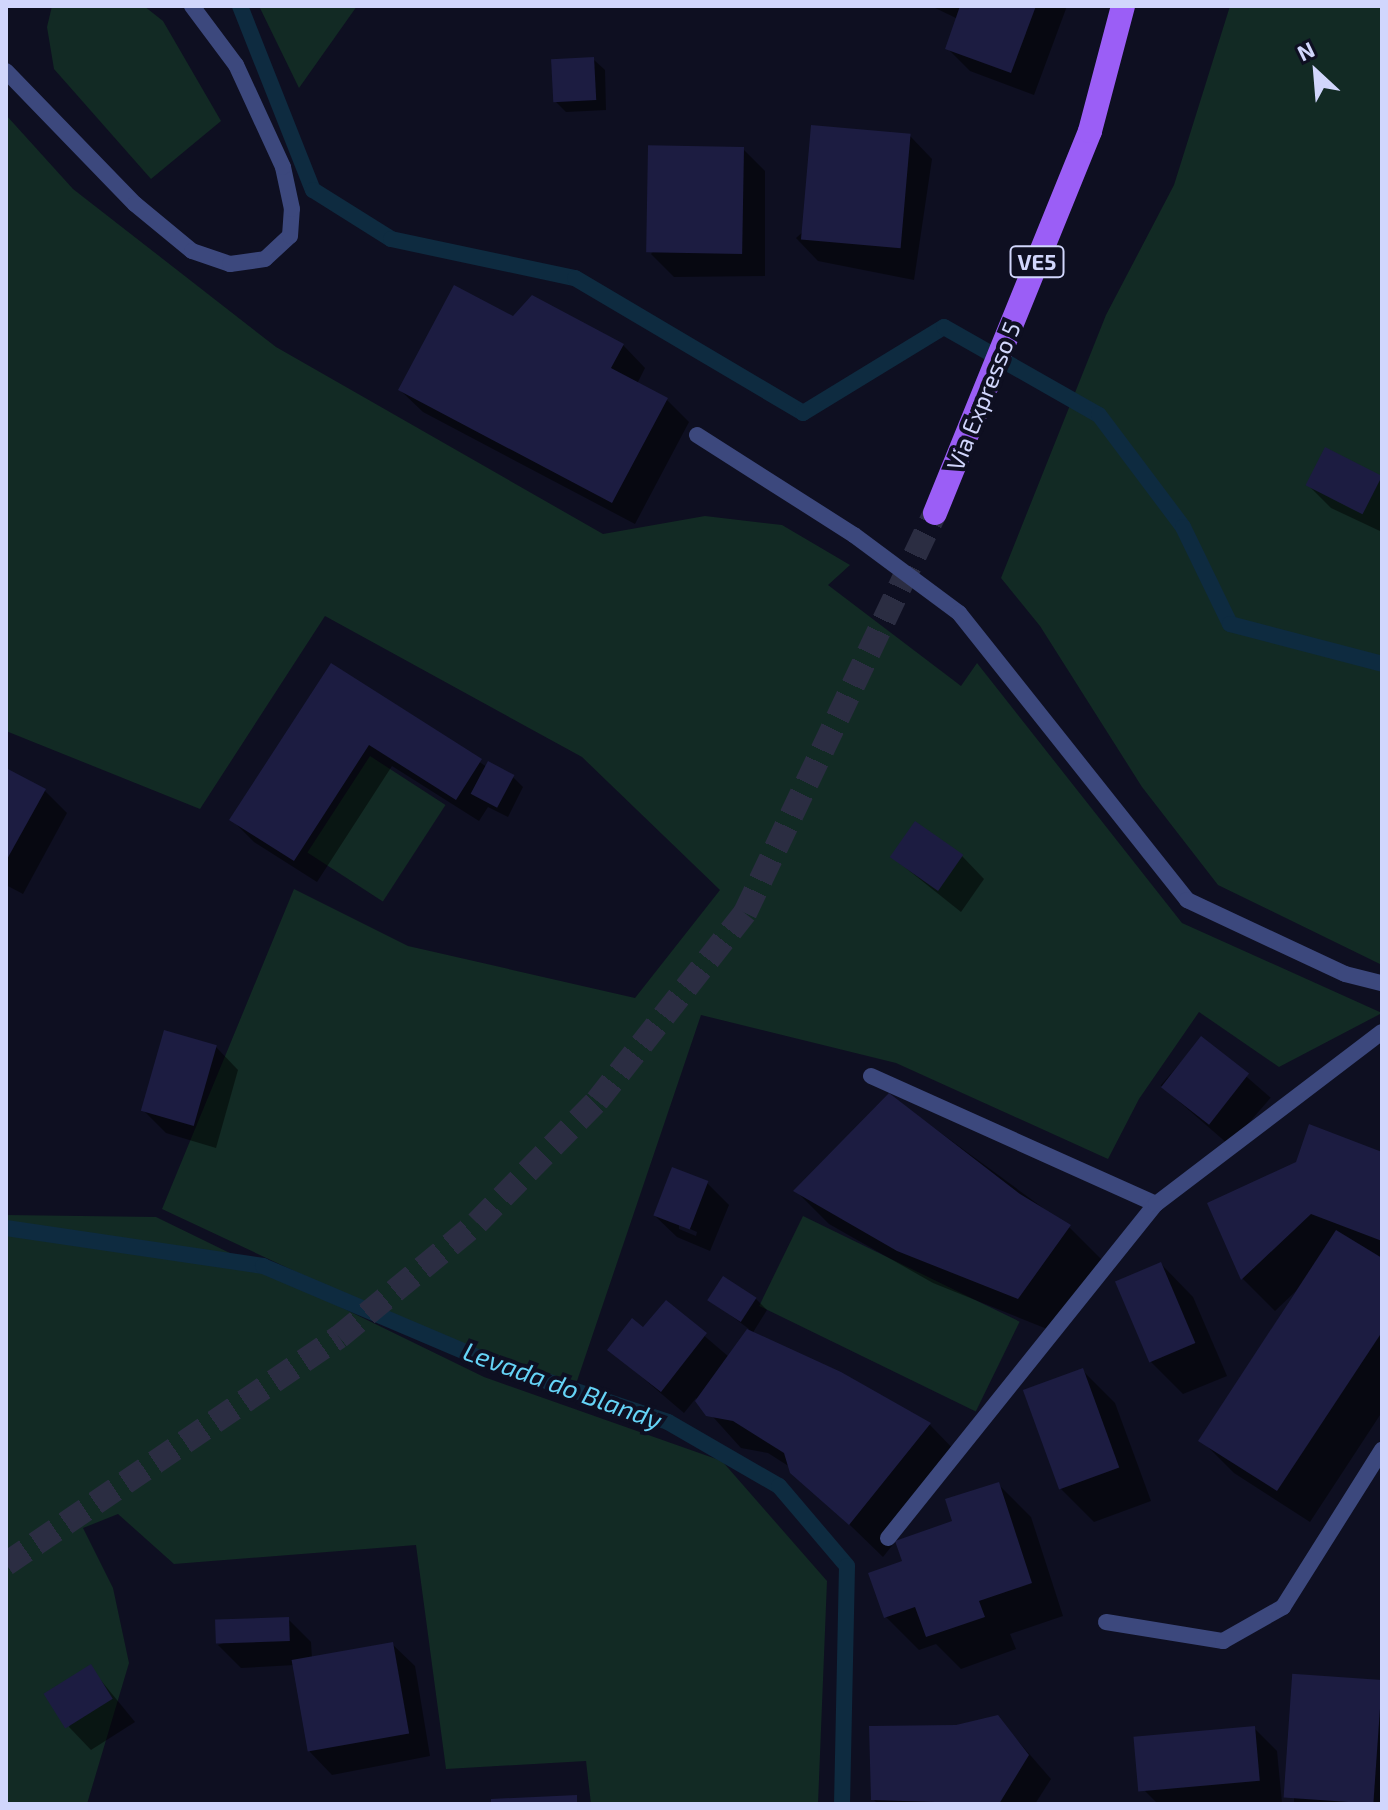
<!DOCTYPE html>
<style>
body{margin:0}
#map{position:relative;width:1388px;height:1810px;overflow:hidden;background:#0e0f21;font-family:"Exo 2",sans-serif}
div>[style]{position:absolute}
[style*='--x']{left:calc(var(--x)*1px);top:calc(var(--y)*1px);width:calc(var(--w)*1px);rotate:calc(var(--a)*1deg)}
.green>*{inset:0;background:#122a24;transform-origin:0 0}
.shadow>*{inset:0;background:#0007;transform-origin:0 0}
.stream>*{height:16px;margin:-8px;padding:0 8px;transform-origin:8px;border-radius:8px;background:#0e2b40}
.building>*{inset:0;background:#1c1c41;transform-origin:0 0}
.primary-tunnel>*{height:24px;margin-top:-12px;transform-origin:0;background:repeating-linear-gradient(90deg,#2b2d42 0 24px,transparent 0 36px)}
.lane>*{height:16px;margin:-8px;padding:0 8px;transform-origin:8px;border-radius:8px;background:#3c487d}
.street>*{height:16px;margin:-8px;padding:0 8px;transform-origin:8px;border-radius:8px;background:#3c487d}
.primary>*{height:24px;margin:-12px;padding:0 12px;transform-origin:12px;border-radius:12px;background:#9b5ef6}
span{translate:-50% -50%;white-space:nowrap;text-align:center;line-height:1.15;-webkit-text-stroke:8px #0e0f21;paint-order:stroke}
.shield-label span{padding:2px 6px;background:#0e0f21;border:2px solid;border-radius:6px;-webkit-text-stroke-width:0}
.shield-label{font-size:22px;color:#d1d6fc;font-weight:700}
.street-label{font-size:24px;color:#d1d6fc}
.water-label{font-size:26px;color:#65d3f6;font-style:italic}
.frame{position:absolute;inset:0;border:8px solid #d1d6fc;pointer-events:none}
.north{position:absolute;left:1276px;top:32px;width:80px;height:80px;-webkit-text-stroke:6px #0e0f21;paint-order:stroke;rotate:334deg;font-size:22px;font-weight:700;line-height:32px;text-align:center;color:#d1d6fc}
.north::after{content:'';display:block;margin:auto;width:28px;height:36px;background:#d1d6fc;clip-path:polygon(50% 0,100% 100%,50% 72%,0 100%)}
</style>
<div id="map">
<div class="green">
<div style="clip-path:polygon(52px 6px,144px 6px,163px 21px,221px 121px,151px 179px,54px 69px,47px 27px)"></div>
<div style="clip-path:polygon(259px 6px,357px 6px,299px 88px)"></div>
<div style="clip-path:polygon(1230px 6px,1382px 6px,1382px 965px,1218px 885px,1142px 787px,1040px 626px,1001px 578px,1106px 315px,1174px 185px)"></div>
<div style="clip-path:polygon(6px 115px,73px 189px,276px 347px,603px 534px,705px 516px,782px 525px,850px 565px,828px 585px,961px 686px,977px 663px,1182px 923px,1382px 1013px,1279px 1067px,1199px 1012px,1139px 1099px,1108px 1159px,896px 1063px,701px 1015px,577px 1381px,484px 1360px,162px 1209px,294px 889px,408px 946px,635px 998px,720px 890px,582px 757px,325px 616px,200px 809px,6px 731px)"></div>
<div style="left:370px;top:756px;width:90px;height:115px;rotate:33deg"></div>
<div style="clip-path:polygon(6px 1215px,156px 1217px,484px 1377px,722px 1461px,827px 1581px,818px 1804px,591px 1804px,586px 1761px,446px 1769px,416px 1545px,174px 1564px,118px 1514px,83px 1528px,113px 1588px,129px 1663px,87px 1804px,6px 1804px)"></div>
<div style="left:803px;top:1216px;width:241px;height:100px;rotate:26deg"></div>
</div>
<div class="shadow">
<div style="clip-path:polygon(931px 6px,1067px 6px,1034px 95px,970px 71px,947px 48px,958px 19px)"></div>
<div style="clip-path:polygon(593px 59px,605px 70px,606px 110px,566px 112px,555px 101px)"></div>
<div style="clip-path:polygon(910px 136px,932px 159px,914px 280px,818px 261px,796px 238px)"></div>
<div style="clip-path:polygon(743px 149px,765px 171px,765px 276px,674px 277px,651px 254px)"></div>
<div style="clip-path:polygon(514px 319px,623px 345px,645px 368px,637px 384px,667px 400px,689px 422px,635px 524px,423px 412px,400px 390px)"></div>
<div style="clip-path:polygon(1326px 450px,1382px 478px,1382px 532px,1331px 508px,1308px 485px)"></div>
<div style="clip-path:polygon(332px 666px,487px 767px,512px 776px,523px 787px,508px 817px,488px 807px,479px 821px,392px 766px,317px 882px,254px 842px,232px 820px)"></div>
<div style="clip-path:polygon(6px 770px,45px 791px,67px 813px,23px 894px,6px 885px)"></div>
<div style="clip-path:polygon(962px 856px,984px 879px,961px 912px,892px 857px)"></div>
<div style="left:1202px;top:1038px;width:91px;height:63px;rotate:41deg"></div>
<div style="clip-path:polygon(216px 1047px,238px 1070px,216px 1148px,166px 1133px,143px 1110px)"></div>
<div style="clip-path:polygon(889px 1095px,1069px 1227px,1102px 1260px,1052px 1331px,933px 1283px,829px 1224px,796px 1191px)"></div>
<div style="clip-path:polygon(1382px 1157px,1382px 1412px,1310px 1522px,1234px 1473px,1201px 1440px,1296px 1291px,1275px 1311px,1243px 1279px,1210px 1204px)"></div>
<div style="clip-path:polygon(evenodd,707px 1183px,729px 1205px,710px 1251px,677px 1237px,654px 1215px,707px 1183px,679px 1224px,697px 1232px,696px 1236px,679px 1229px,679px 1224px)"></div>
<div style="clip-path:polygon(1161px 1264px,1193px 1297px,1227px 1376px,1183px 1394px,1150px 1361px)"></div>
<div style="clip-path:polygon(756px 1299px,767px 1310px,752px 1334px,840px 1373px,930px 1425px,962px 1458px,883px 1557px,790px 1467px,768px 1453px,741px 1448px,696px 1398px,684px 1413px,610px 1350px,644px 1330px,666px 1303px,729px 1357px,749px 1329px,710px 1300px)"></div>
<div style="clip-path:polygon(1082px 1370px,1115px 1403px,1151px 1501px,1094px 1522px,1061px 1489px)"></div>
<div style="clip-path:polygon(998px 1484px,1031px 1517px,1063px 1616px,1010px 1634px,1016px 1649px,961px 1669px,936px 1644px,919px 1650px,886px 1617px,871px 1574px,904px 1562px)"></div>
<div style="clip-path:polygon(288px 1619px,311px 1642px,312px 1659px,392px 1644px,415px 1666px,430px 1756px,332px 1775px,310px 1752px,295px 1665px,241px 1668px,218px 1645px)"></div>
<div style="clip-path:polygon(90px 1667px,135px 1722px,91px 1750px,69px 1727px)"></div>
<div style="left:1382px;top:1682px;width:122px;height:88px;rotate:90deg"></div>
<div style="clip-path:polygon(998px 1718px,1051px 1779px,1035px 1804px,878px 1804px,873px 1799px,956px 1727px)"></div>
<div style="clip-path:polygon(1254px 1728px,1277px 1751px,1282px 1803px,1158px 1804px,1139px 1785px)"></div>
</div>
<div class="stream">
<div style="--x:240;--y:6;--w:198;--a:68.4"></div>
<div style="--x:313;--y:190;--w:92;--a:32.1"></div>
<div style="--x:391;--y:239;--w:188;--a:12"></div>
<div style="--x:575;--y:278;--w:265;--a:30.6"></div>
<div style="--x:803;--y:413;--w:165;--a:-31.4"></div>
<div style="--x:944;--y:327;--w:178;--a:29.6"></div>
<div style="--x:1099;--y:415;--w:140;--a:53.1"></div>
<div style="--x:1183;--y:527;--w:108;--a:64.1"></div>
<div style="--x:1230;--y:624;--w:157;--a:14.7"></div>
<div style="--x:6;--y:1228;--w:260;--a:8.4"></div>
<div style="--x:263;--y:1266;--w:240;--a:23"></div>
<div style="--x:484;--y:1360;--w:194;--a:18.6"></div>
<div style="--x:668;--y:1422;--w:128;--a:30"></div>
<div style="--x:779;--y:1486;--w:105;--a:49.6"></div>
<div style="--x:847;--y:1566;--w:238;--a:91.2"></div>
</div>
<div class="building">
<div style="clip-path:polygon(960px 6px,1036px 6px,1011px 73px,945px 49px)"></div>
<div style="left:594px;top:57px;width:43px;height:43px;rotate:87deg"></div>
<div style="left:811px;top:125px;width:100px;height:115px;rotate:5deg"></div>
<div style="left:744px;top:147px;width:107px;height:96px;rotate:91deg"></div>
<div style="clip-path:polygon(454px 285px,513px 316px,532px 295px,624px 344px,611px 368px,668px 398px,612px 503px,398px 390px)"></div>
<div style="left:1325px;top:447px;width:64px;height:43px;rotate:27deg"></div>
<div style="clip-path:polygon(331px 663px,482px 759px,456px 800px,369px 745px,294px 861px,229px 820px)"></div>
<div style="left:488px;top:761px;width:30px;height:37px;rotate:28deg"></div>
<div style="clip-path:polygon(6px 768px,46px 789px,6px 861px)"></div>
<div style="left:915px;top:821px;width:59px;height:44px;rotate:35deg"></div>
<div style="left:164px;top:1030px;width:55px;height:84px;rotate:16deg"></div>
<div style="left:1201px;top:1036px;width:61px;height:65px;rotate:38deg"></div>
<div style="clip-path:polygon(889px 1093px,1020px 1194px,1071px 1225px,1018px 1299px,897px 1251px,793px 1191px)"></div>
<div style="clip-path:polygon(1309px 1124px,1382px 1152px,1382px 1241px,1311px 1214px,1241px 1280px,1207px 1203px,1296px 1162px)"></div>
<div style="left:672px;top:1167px;width:39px;height:52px;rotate:21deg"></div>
<div style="clip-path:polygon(1336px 1230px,1382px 1258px,1382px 1332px,1277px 1491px,1198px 1441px)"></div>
<div style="left:1161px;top:1262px;width:88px;height:50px;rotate:67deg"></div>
<div style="left:723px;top:1276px;width:40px;height:29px;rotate:33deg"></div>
<div style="clip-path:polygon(666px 1300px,707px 1333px,661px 1392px,607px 1350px,632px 1318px,643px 1327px)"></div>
<div style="clip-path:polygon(747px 1329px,841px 1372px,931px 1423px,849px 1525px,790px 1473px,784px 1453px,733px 1421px,706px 1416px,695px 1401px)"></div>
<div style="left:1083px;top:1368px;width:106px;height:64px;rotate:70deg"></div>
<div style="clip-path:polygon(999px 1482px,1032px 1583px,979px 1601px,985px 1617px,926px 1637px,915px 1607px,884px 1618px,868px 1573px,902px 1561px,895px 1541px,952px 1521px,945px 1499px)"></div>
<div style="left:289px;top:1617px;width:24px;height:74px;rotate:88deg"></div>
<div style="left:393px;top:1642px;width:93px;height:103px;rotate:80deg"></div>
<div style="left:91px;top:1664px;width:41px;height:56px;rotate:58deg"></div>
<div style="left:1382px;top:1680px;width:124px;height:90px;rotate:94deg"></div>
<div style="clip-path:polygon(998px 1715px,1029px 1755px,999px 1804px,871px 1800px,869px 1726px,956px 1725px)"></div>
<div style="left:1255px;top:1726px;width:55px;height:122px;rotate:85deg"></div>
<div style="clip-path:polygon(577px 1795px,577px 1804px,491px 1804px,491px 1799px)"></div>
</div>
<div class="primary-tunnel">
<div style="--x:6;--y:1564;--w:403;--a:-34.3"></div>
<div style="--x:339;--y:1337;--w:179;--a:-39.6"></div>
<div style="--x:477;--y:1223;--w:171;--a:-45.5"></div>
<div style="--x:597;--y:1101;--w:239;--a:-51.8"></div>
<div style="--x:745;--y:913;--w:443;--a:-64.6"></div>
</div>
<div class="lane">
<div style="--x:697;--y:435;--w:186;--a:32.5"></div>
<div style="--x:854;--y:535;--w:131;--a:36.6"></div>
<div style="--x:959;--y:613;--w:367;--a:51.5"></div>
<div style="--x:1187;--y:900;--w:174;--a:25.1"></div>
<div style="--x:1345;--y:974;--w:38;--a:14"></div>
<div style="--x:871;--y:1076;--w:312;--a:24.2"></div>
<div style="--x:888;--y:1538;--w:428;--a:-51.3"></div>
<div style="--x:1156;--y:1204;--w:284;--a:-37.3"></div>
<div style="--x:1106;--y:1622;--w:119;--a:9.2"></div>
<div style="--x:1223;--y:1641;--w:69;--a:-29.5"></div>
<div style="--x:1283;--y:1607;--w:186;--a:-57.8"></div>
</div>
<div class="street">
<div style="--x:6;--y:71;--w:185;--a:45.9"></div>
<div style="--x:135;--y:204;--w:74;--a:39.5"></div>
<div style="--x:192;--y:251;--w:40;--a:18.9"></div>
<div style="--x:230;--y:264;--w:35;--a:-8"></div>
<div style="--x:265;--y:259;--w:34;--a:-43"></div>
<div style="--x:290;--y:236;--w:27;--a:-86"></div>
<div style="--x:292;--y:209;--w:43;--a:-102.1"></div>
<div style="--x:283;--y:167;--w:112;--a:-114.7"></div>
<div style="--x:236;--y:65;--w:74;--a:-126.7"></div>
</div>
<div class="primary">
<div style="--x:935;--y:513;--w:412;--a:-67.9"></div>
<div style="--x:1090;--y:131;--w:129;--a:-75.2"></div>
</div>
<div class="shield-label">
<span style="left:1037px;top:262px">VE5</span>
</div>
<div class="street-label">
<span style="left:983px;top:396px;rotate:-68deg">Via Expresso 5</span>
</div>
<div class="water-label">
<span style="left:563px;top:1385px;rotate:20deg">Levada do Blandy</span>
</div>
<div class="frame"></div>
<div class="north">N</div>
</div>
